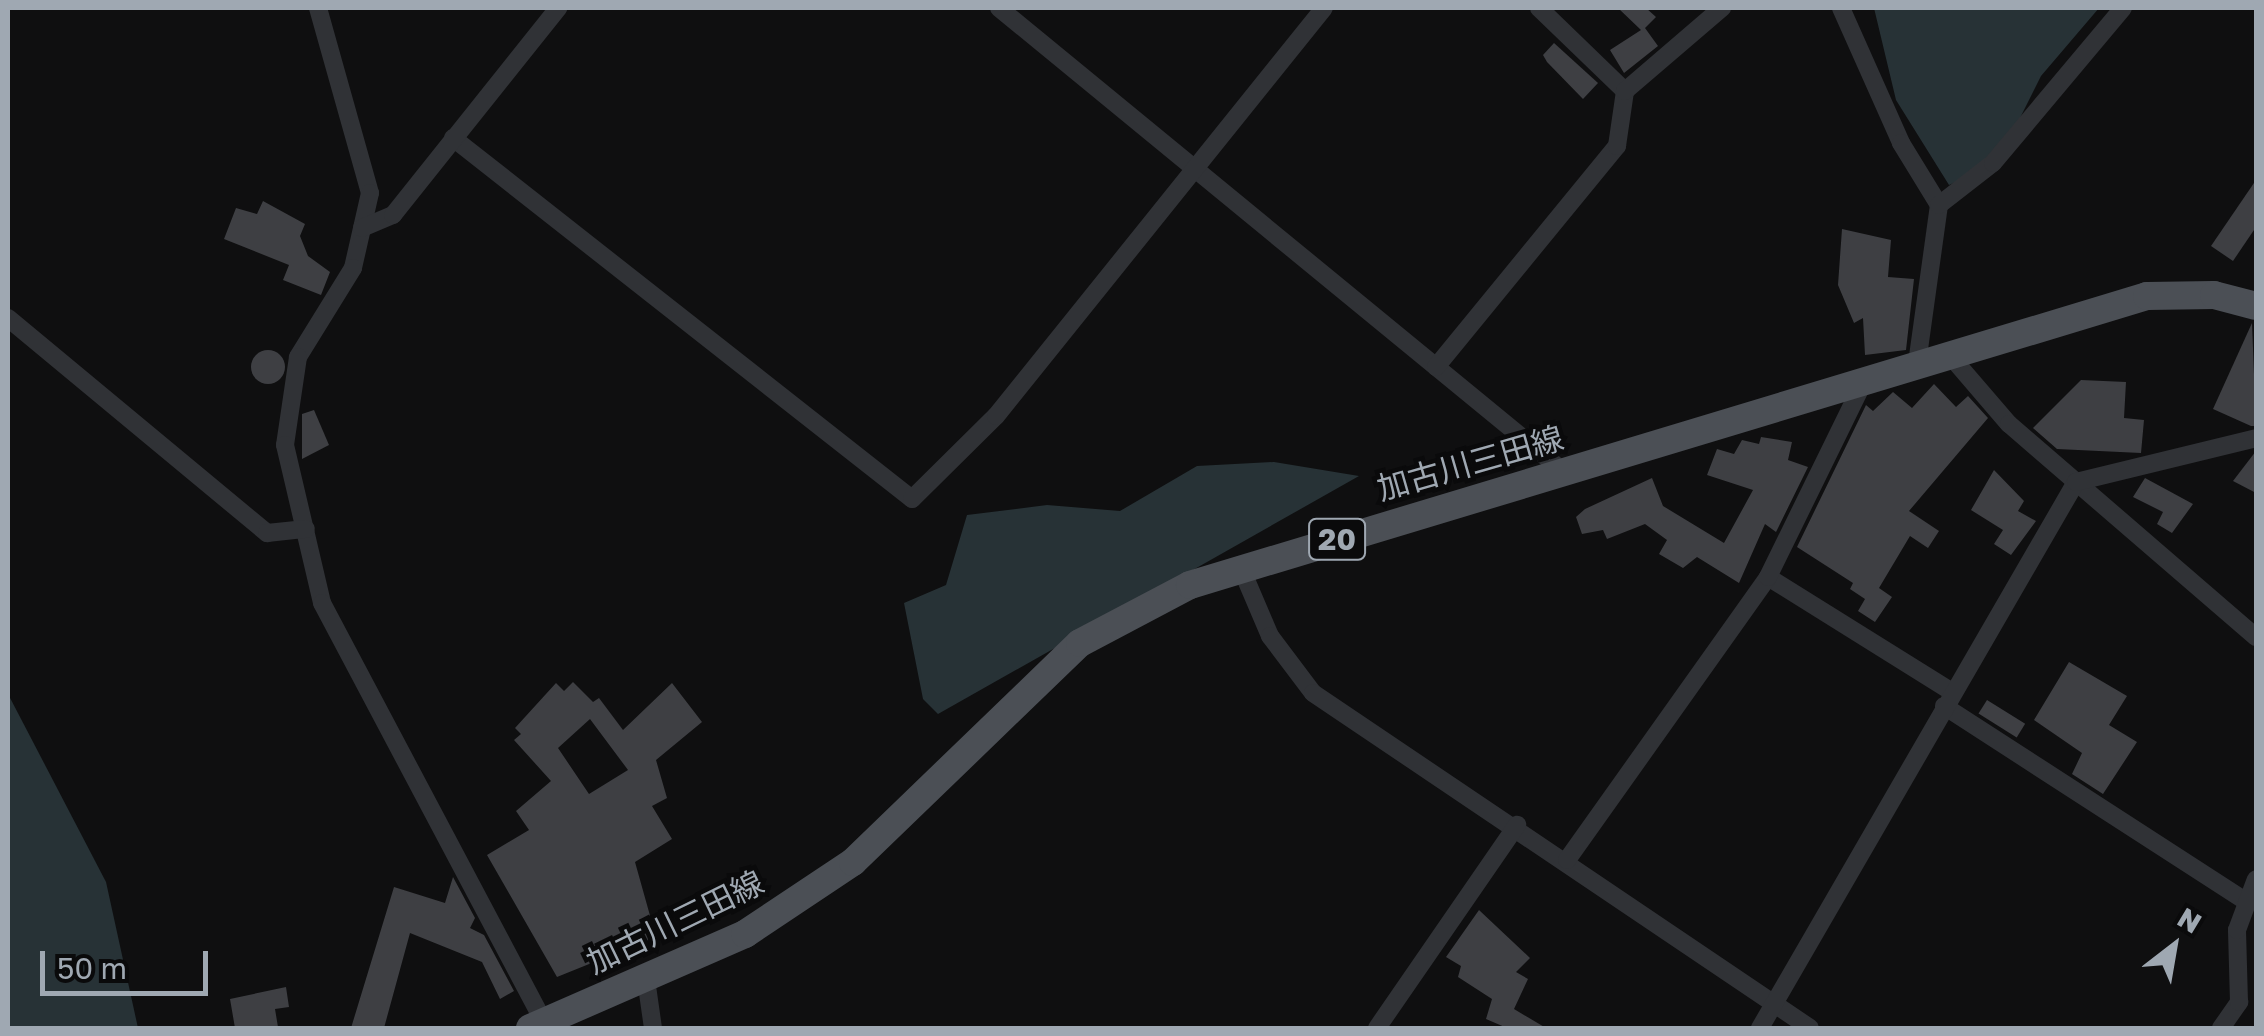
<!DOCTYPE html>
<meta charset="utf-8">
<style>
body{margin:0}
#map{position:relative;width:2264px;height:1036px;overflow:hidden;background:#0f0f10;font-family:"Golos Text","Noto Sans JP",sans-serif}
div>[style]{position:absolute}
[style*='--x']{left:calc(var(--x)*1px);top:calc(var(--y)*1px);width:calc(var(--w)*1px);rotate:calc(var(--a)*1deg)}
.water>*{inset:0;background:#273236}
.building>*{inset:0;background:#3e3f43;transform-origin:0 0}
.round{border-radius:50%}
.minor>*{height:18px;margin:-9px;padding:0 9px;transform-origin:9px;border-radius:9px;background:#303236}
.primary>*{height:28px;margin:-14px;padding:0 14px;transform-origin:14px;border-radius:14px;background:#4b4f55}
span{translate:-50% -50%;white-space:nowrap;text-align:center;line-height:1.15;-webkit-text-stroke:9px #0a0a0b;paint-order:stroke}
.shield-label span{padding:2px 8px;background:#0a0a0b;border:2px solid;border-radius:8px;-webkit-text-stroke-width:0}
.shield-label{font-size:30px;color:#9fa8b2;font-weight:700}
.street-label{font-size:32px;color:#9fa8b2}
.frame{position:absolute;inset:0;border:10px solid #9fa8b2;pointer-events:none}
.north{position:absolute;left:2124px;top:896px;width:100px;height:100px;-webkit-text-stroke:8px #0a0a0b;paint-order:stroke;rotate:31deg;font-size:28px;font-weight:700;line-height:40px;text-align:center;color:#9fa8b2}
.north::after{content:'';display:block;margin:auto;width:35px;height:45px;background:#9fa8b2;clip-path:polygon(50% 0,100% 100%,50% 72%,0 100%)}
.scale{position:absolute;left:40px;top:951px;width:168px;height:45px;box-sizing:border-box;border:5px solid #9fa8b2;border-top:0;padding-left:12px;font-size:30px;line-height:35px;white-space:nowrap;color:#9fa8b2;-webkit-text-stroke:8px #0a0a0b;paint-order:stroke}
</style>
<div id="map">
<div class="water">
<div style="clip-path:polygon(1874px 8px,2099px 8px,2041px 76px,1997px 164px,1949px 185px,1896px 100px)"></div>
<div style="clip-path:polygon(1274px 462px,1359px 476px,938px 714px,923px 699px,904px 603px,946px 585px,967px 515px,1047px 505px,1120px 511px,1197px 466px)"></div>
<div style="clip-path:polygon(8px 694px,106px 882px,138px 1028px,8px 1028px)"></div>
</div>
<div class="building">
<div style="clip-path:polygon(1618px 8px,1646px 8px,1656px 17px,1645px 28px,1658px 46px,1624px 73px,1610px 50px,1641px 30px)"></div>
<div style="clip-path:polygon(1554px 43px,1598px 83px,1583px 99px,1547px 62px,1543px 55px)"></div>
<div style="clip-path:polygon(2256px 180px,2256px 227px,2233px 261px,2211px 246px)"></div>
<div style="clip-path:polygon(263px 201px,305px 224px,300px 236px,308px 256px,330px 272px,321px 295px,283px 280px,289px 265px,224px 239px,236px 208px,257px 214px)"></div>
<div style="clip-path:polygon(1842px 229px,1891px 240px,1888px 277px,1914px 279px,1906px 350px,1865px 355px,1863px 318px,1854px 323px,1838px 285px)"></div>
<div style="clip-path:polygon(2252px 323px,2256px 426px,2251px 426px,2213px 409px)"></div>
<div class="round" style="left:251px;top:350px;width:34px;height:34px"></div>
<div style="clip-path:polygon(2081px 380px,2126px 382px,2124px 418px,2144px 420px,2141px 453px,2057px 449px,2033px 428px)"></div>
<div style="clip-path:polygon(1934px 384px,1956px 407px,1968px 396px,1988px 418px,1909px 511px,1939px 531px,1928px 548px,1910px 536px,1879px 588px,1892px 597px,1875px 622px,1858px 611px,1865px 599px,1850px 589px,1853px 583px,1797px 547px,1866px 405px,1873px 411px,1893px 392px,1912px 408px)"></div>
<div style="clip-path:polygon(314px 410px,329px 445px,302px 459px,302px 414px)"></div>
<div style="clip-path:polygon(1761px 437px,1792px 442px,1788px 460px,1808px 467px,1776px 532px,1765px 524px,1739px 583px,1697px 557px,1683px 568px,1659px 554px,1667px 540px,1645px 524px,1607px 539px,1603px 530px,1582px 534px,1576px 517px,1585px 509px,1652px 478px,1663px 506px,1724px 543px,1753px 490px,1707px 475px,1717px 449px,1734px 454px,1742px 440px,1759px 444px)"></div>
<div style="clip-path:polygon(2256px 451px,2256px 493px,2233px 481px)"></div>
<div style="clip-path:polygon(1994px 470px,2024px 501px,2018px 511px,2036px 521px,2011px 555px,1994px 544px,2003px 530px,1971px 510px)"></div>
<div style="clip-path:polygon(2145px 478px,2193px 504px,2172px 533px,2157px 524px,2163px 512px,2133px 497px)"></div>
<div style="clip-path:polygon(2069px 662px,2127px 696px,2109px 725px,2137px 742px,2103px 794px,2072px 774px,2082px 753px,2034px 720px)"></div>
<div style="clip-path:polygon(evenodd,573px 682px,593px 702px,599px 698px,623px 730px,672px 683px,702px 722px,656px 760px,667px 798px,652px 806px,672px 839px,635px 862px,656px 937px,557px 977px,487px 855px,529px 830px,516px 811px,551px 781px,514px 740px,521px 734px,515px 728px,556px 683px,564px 691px,573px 682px,590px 719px,628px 770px,589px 794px,558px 748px,590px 719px)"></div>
<div style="left:1987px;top:700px;width:45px;height:16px;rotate:32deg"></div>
<div style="clip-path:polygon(453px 877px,475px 918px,470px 928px,484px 935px,514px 991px,500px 999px,482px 962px,410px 933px,384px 1028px,351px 1028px,394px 887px,445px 903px)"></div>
<div style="clip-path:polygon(1479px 910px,1530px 958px,1516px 972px,1528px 979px,1514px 1009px,1546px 1028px,1507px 1028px,1486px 1019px,1492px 999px,1458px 977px,1461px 966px,1446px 957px)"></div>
<div style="clip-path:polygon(286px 987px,289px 1007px,275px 1009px,278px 1027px,235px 1028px,230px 999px)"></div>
</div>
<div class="minor">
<div style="--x:318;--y:8;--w:192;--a:74.3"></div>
<div style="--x:370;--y:193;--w:77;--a:102.8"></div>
<div style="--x:353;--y:268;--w:105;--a:121.7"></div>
<div style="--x:298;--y:357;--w:89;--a:98.4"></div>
<div style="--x:285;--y:445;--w:162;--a:76.8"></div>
<div style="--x:322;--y:603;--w:474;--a:62.1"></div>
<div style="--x:999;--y:8;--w:731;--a:39.39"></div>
<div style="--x:1539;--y:8;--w:120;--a:44"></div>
<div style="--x:1841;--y:8;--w:148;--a:66"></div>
<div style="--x:1901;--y:143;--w:73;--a:58.5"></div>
<div style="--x:1939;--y:205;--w:160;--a:97.9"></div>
<div style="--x:453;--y:138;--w:584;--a:38.18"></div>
<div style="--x:912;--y:499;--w:118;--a:-44.7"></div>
<div style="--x:996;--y:416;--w:523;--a:-51.2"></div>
<div style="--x:1939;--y:205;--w:68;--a:-37.9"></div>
<div style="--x:1993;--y:163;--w:202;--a:-50"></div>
<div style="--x:362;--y:228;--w:34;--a:-23"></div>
<div style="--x:393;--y:215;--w:265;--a:-51.4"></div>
<div style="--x:8;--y:318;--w:337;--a:39.7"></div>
<div style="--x:267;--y:533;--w:39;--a:-6"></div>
<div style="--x:1947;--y:352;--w:95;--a:49.3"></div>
<div style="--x:2009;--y:424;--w:326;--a:40.8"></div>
<div style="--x:1436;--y:367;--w:286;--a:-50.7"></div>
<div style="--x:1617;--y:146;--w:56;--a:-81.7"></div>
<div style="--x:1625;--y:91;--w:128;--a:-40.6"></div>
<div style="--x:1241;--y:568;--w:74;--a:66.9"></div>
<div style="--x:1270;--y:636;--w:71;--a:53"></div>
<div style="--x:1313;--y:693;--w:599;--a:33.98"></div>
<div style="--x:1768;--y:577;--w:217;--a:32"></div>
<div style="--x:1944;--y:706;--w:359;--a:32.9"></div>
<div style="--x:1567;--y:860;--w:347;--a:-54.6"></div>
<div style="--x:1768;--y:577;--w:209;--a:-63.9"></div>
<div style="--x:646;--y:979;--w:49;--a:81.9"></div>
<div style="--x:1377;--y:1028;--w:247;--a:-55.4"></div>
<div style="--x:1760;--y:1028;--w:631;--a:-59.94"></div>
<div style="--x:2076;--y:482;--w:185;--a:-13.7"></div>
<div style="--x:2221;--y:1028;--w:32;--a:-55"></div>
<div style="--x:2239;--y:1002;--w:72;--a:-91.6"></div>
<div style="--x:2237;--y:930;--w:54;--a:-69.6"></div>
</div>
<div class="primary">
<div style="--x:530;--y:1028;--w:235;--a:-23.6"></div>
<div style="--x:745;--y:934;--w:130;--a:-33.7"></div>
<div style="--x:853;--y:862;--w:315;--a:-44"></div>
<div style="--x:1080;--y:643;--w:124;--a:-27.8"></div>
<div style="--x:1190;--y:585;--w:1000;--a:-16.8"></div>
<div style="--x:2147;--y:296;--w:67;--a:-0.9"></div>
<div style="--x:2214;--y:295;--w:43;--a:14.7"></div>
</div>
<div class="shield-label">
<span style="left:1337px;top:539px">20</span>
</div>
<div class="street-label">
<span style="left:1470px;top:463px;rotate:-16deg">加古川三田線</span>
<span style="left:675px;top:922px;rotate:-26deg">加古川三田線</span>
</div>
<div class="frame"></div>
<div class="north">N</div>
<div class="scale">50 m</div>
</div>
